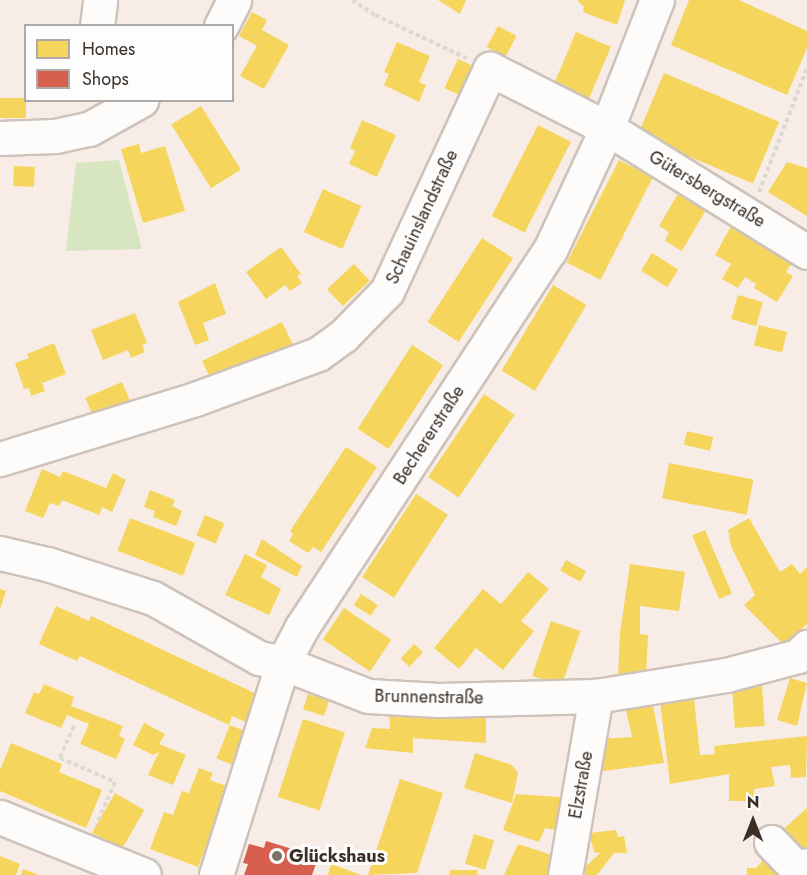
<!DOCTYPE html>
<meta charset="utf-8">
<style>
body{margin:0}
#map{position:relative;width:807px;height:875px;overflow:hidden;background:#f7ede6;font-family:Jost,sans-serif}
div>[style]{position:absolute}
[style*='--x']{left:calc(var(--x)*1px);top:calc(var(--y)*1px);width:calc(var(--w)*1px);rotate:calc(var(--a)*1deg)}
.green>*{inset:0;background:#d7e6c1}
.homes>*{inset:0;background:#f6d55c;transform-origin:0 0}
.shops>*{inset:0;background:#d6604d}
.path>*{height:4px;margin-top:-2px;transform-origin:0;background:repeating-linear-gradient(90deg,#dbd8d6 0 4.5px,transparent 0 7.5px)}
.roads{filter:drop-shadow(2px 0 #cdc3bb) drop-shadow(-2px 0 #cdc3bb) drop-shadow(0 2px #cdc3bb) drop-shadow(0 -2px #cdc3bb)}
.minor>*{height:33px;margin:-16.5px;padding:0 16.5px;transform-origin:16.5px;border-radius:16.5px;background:#fefcfb}
.dots>*{width:16px;height:16px;translate:-50% -50%;box-sizing:border-box;border:3px solid #fdfdfd;border-radius:50%}
span{translate:-50% -50%;white-space:nowrap;text-align:center;line-height:1.15;-webkit-text-stroke:6px #fdfdfd;paint-order:stroke}
.street-label{font-size:18px;color:#3a2e25}
.poi-label{font-size:18px;color:#3a2e25;font-weight:700}
.left{translate:0 -50%;text-align:left}
.legend{position:absolute;left:24px;top:24px;width:210px;height:78px;box-sizing:border-box;background:#fdfdfd;border:2px solid #afaaa7;margin:0;padding:8px 10px;list-style:none;font-size:18px;color:#3a2e25}
.legend li{display:flex;align-items:center;gap:12px;height:30px}
.legend b{width:30px;border:2px solid #afaaa7}
.north{position:absolute;left:723px;top:791px;width:60px;height:60px;-webkit-text-stroke:4px #fdfdfd;paint-order:stroke;rotate:0deg;font-size:16px;font-weight:700;line-height:24px;text-align:center;color:#3a2e25}
.north::after{content:'';display:block;margin:auto;width:21px;height:27px;background:#3a2e25;clip-path:polygon(50% 0,100% 100%,50% 72%,0 100%)}
</style>
<div id="map">
<div class="green">
<div style="clip-path:polygon(119px 160px,142px 249px,66px 251px,76px 163px)"></div>
</div>
<div class="homes">
<div style="clip-path:polygon(438px 0,466px 0,460px 14px)"></div>
<div style="clip-path:polygon(577px 0,625px 0,617px 25px,583px 12px,584px 7px)"></div>
<div style="clip-path:polygon(689px 0,739px 0,807px 31px,807px 48px,787px 95px,671px 45px)"></div>
<div style="clip-path:polygon(252px 12px,267px 20px,262px 30px,289px 45px,264px 89px,240px 76px,257px 46px,239px 36px)"></div>
<div style="left:498px;top:26px;width:21px;height:24px;rotate:28deg"></div>
<div style="left:576px;top:32px;width:38px;height:58px;rotate:23deg"></div>
<div style="clip-path:polygon(397px 42px,430px 56px,419px 82px,426px 85px,419px 102px,384px 85px,389px 74px,384px 72px)"></div>
<div style="left:458px;top:59px;width:21px;height:32px;rotate:25deg"></div>
<div style="left:664px;top:73px;width:125px;height:67px;rotate:23deg"></div>
<div style="left:0;top:98px;width:26px;height:20px"></div>
<div style="left:201px;top:106px;width:75px;height:35px;rotate:58deg"></div>
<div style="clip-path:polygon(362px 120px,396px 135px,377px 177px,349px 164px,355px 151px,350px 148px)"></div>
<div style="left:538px;top:125px;width:37px;height:102px;rotate:27deg"></div>
<div style="clip-path:polygon(139px 144px,141px 153px,165px 146px,185px 211px,143px 223px,121px 149px)"></div>
<div style="left:619px;top:160px;width:38px;height:115px;rotate:27deg"></div>
<div style="clip-path:polygon(787px 162px,807px 168px,807px 216px,768px 192px)"></div>
<div style="left:14px;top:166px;width:21px;height:20px;rotate:3deg"></div>
<div style="left:323px;top:189px;width:42px;height:47px;rotate:24deg"></div>
<div style="clip-path:polygon(679px 192px,707px 208px,682px 251px,665px 241px,669px 232px,659px 226px)"></div>
<div style="clip-path:polygon(734px 221px,796px 256px,786px 272px,793px 276px,777px 302px,754px 288px,756px 284px,745px 277px,738px 288px,722px 279px,731px 264px,715px 255px)"></div>
<div style="left:482px;top:238px;width:37px;height:100px;rotate:33deg"></div>
<div style="clip-path:polygon(281px 247px,301px 274px,297px 276px,302px 283px,290px 291px,285px 285px,266px 299px,246px 272px)"></div>
<div style="left:652px;top:253px;width:31px;height:21px;rotate:32deg"></div>
<div style="left:354px;top:264px;width:23px;height:37px;rotate:47deg"></div>
<div style="clip-path:polygon(215px 283px,226px 314px,203px 323px,209px 340px,195px 345px,178px 302px)"></div>
<div style="left:553px;top:285px;width:39px;height:100px;rotate:31deg"></div>
<div style="left:738px;top:295px;width:26px;height:25px;rotate:16deg"></div>
<div style="clip-path:polygon(135px 313px,147px 343px,142px 345px,145px 352px,131px 358px,128px 350px,103px 360px,91px 330px)"></div>
<div style="left:282px;top:322px;width:30px;height:89px;rotate:64deg"></div>
<div style="left:759px;top:325px;width:29px;height:21px;rotate:14deg"></div>
<div style="clip-path:polygon(54px 343px,66px 374px,42px 383px,45px 391px,31px 396px,29px 388px,24px 389px,15px 363px,29px 358px,27px 354px)"></div>
<div style="left:412px;top:345px;width:37px;height:100px;rotate:33deg"></div>
<div style="left:122px;top:382px;width:28px;height:40px;rotate:67deg"></div>
<div style="left:484px;top:394px;width:37px;height:100px;rotate:34deg"></div>
<div style="left:687px;top:431px;width:27px;height:14px;rotate:13deg"></div>
<div style="clip-path:polygon(346px 447px,377px 467px,321px 552px,313px 547px,308px 553px,289px 541px,293px 534px,290px 531px)"></div>
<div style="left:669px;top:463px;width:86px;height:36px;rotate:11deg"></div>
<div style="clip-path:polygon(42px 469px,60px 477px,63px 471px,106px 488px,113px 473px,126px 480px,112px 512px,102px 507px,99px 515px,62px 500px,59px 506px,50px 503px,43px 518px,25px 511px)"></div>
<div style="clip-path:polygon(150px 490px,175px 500px,172px 506px,182px 511px,176px 526px,153px 517px,155px 511px,144px 507px)"></div>
<div style="left:416px;top:494px;width:38px;height:99px;rotate:33deg"></div>
<div style="left:205px;top:515px;width:21px;height:22px;rotate:23deg"></div>
<div style="left:130px;top:518px;width:70px;height:35px;rotate:21deg"></div>
<div style="clip-path:polygon(749px 518px,780px 572px,792px 564px,800px 574px,807px 567px,807px 624px,785px 646px,744px 605px,755px 595px,731px 546px,728px 530px)"></div>
<div style="left:705px;top:530px;width:69px;height:14px;rotate:67deg"></div>
<div style="clip-path:polygon(262px 539px,302px 566px,297px 577px,255px 555px)"></div>
<div style="clip-path:polygon(245px 554px,267px 565px,261px 577px,281px 589px,269px 615px,225px 595px)"></div>
<div style="left:566px;top:560px;width:23px;height:12px;rotate:29deg"></div>
<div style="clip-path:polygon(630px 564px,685px 572px,679px 611px,640px 606px,640px 634px,648px 635px,646px 678px,618px 677px,620px 633px)"></div>
<div style="clip-path:polygon(528px 572px,549px 589px,521px 621px,534px 631px,503px 670px,476px 648px,459px 669px,434px 648px,483px 589px,501px 604px)"></div>
<div style="clip-path:polygon(0 589px,6px 591px,0 609px)"></div>
<div style="left:361px;top:594px;width:20px;height:13px;rotate:33deg"></div>
<div style="clip-path:polygon(56px 606px,89px 621px,91px 616px,261px 696px,248px 723px,232px 716px,229px 725px,80px 656px,77px 661px,39px 644px)"></div>
<div style="left:344px;top:608px;width:57px;height:38px;rotate:34deg"></div>
<div style="left:551px;top:621px;width:31px;height:58px;rotate:19deg"></div>
<div style="left:414px;top:644px;width:12px;height:20px;rotate:42deg"></div>
<div style="clip-path:polygon(790px 678px,807px 683px,797px 726px,777px 720px)"></div>
<div style="clip-path:polygon(44px 684px,74px 697px,71px 706px,123px 726px,119px 736px,125px 739px,116px 759px,80px 744px,89px 724px,67px 715px,61px 728px,25px 713px,34px 692px,39px 694px)"></div>
<div style="left:762px;top:686px;width:40px;height:30px;rotate:86deg"></div>
<div style="left:308px;top:694px;width:22px;height:16px;rotate:18deg"></div>
<div style="clip-path:polygon(694px 698px,700px 755px,715px 754px,714px 746px,807px 736px,806px 777px,791px 778px,790px 765px,771px 767px,775px 786px,754px 789px,755px 801px,729px 801px,729px 774px,670px 784px,660px 702px)"></div>
<div style="clip-path:polygon(653px 705px,664px 763px,597px 772px,600px 739px,632px 737px,626px 710px)"></div>
<div style="clip-path:polygon(389px 712px,486px 713px,486px 743px,413px 738px,413px 753px,365px 748px,372px 728px,390px 729px)"></div>
<div style="left:303px;top:719px;width:44px;height:82px;rotate:18deg"></div>
<div style="clip-path:polygon(144px 723px,165px 734px,159px 744px,186px 755px,173px 785px,148px 775px,159px 752px,153px 755px,133px 745px)"></div>
<div style="left:230px;top:725px;width:18px;height:36px;rotate:22deg"></div>
<div style="clip-path:polygon(11px 743px,62px 764px,59px 772px,102px 790px,86px 828px,0 791px,0 770px)"></div>
<div style="clip-path:polygon(475px 753px,512px 765px,518px 773px,512px 803px,464px 788px)"></div>
<div style="clip-path:polygon(199px 768px,213px 773px,210px 780px,229px 787px,198px 867px,150px 849px,164px 812px,173px 815px,182px 791px,189px 793px)"></div>
<div style="clip-path:polygon(400px 779px,443px 793px,417px 873px,368px 875px)"></div>
<div style="left:115px;top:793px;width:34px;height:46px;rotate:30deg"></div>
<div style="clip-path:polygon(516px 794px,572px 798px,565px 832px,545px 828px,539px 842px,503px 830px)"></div>
<div style="clip-path:polygon(807px 808px,807px 853px,801px 859px,777px 835px)"></div>
<div style="clip-path:polygon(616px 830px,618px 837px,624px 836px,627px 853px,614px 853px,597px 875px,583px 875px,580px 872px,600px 853px,594px 852px,589px 833px)"></div>
<div style="left:474px;top:834px;width:21px;height:31px;rotate:17deg"></div>
<div style="clip-path:polygon(518px 844px,561px 858px,555px 875px,504px 875px)"></div>
<div style="clip-path:polygon(0 856px,20px 864px,16px 875px,0 875px)"></div>
<div style="clip-path:polygon(767px 856px,784px 875px,747px 875px,747px 868px,756px 868px)"></div>
<div style="clip-path:polygon(331px 864px,361px 875px,328px 875px)"></div>
<div style="clip-path:polygon(23px 869px,39px 875px,21px 875px)"></div>
<div style="left:450px;top:870px;width:27px;height:5px"></div>
</div>
<div class="shops">
<div style="clip-path:polygon(266px 841px,309px 854px,308px 858px,317px 861px,312px 875px,244px 875px,248px 864px,243px 863px,249px 844px,264px 848px)"></div>
</div>
<div class="path">
<div style="--x:352;--y:0;--w:27;--a:33"></div>
<div style="--x:375;--y:15;--w:101;--a:25.3"></div>
<div style="--x:759;--y:192;--w:133;--a:-68.8"></div>
<div style="--x:74;--y:726;--w:35;--a:114"></div>
<div style="--x:60;--y:758;--w:60;--a:23.6"></div>
<div style="--x:115;--y:782;--w:47;--a:113.8"></div>
</div>
<div class="roads">
<div class="minor">
<div style="--x:97;--y:26;--w:26;--a:-83"></div>
<div style="--x:221;--y:26;--w:29;--a:-63"></div>
<div style="--x:0;--y:138;--w:55;--a:-2.1"></div>
<div style="--x:55;--y:136;--w:35;--a:-12"></div>
<div style="--x:89;--y:129;--w:60;--a:-29.1"></div>
<div style="--x:0;--y:459;--w:204;--a:-17.1"></div>
<div style="--x:195;--y:399;--w:131;--a:-20.1"></div>
<div style="--x:318;--y:354;--w:31;--a:-36"></div>
<div style="--x:343;--y:336;--w:63;--a:-45.6"></div>
<div style="--x:387;--y:291;--w:245;--a:-65.1"></div>
<div style="--x:490;--y:69;--w:131;--a:26.8"></div>
<div style="--x:607;--y:128;--w:235;--a:31.8"></div>
<div style="--x:0;--y:553;--w:48;--a:13.2"></div>
<div style="--x:47;--y:564;--w:111;--a:17.8"></div>
<div style="--x:153;--y:598;--w:122;--a:29.5"></div>
<div style="--x:259;--y:658;--w:25;--a:12"></div>
<div style="--x:283;--y:663;--w:91;--a:21.2"></div>
<div style="--x:368;--y:696;--w:71;--a:3.2"></div>
<div style="--x:439;--y:700;--w:157;--a:-1.5"></div>
<div style="--x:596;--y:696;--w:132;--a:-9.2"></div>
<div style="--x:726;--y:675;--w:74;--a:-14.8"></div>
<div style="--x:798;--y:656;--w:13;--a:-45"></div>
<div style="--x:0;--y:817;--w:155;--a:21.9"></div>
<div style="--x:771;--y:842;--w:36;--a:46"></div>
<div style="--x:796;--y:868;--w:11;--a:-15"></div>
<div style="--x:216;--y:875;--w:222;--a:-72.5"></div>
<div style="--x:283;--y:663;--w:41;--a:-62.2"></div>
<div style="--x:302;--y:627;--w:451;--a:-56.7"></div>
<div style="--x:550;--y:250;--w:135;--a:-65"></div>
<div style="--x:607;--y:128;--w:137;--a:-68.7"></div>
<div style="--x:565;--y:875;--w:182;--a:-80.2"></div>
</div>
</div>
<div class="dots">
<div style="left:277px;top:856px;background:#7c7169"></div>
</div>
<div class="street-label">
<span style="left:707px;top:189px;rotate:31deg">Gütersbergstraße</span>
<span style="left:422px;top:217px;rotate:-65deg">Schauinslandstraße</span>
<span style="left:429px;top:435px;rotate:-57deg">Bechererstraße</span>
<span style="left:429px;top:697px;rotate:1deg">Brunnenstraße</span>
<span style="left:581px;top:785px;rotate:-80deg">Elzstraße</span>
</div>
<div class="poi-label">
<span class="left" style="left:289px;top:856px">Glückshaus</span>
</div>
<ul class="legend">
<li><b style="height:16px;background:#f6d55c"></b>Homes</li>
<li><b style="height:16px;background:#d6604d"></b>Shops</li>
</ul>
<div class="north">N</div>
</div>
